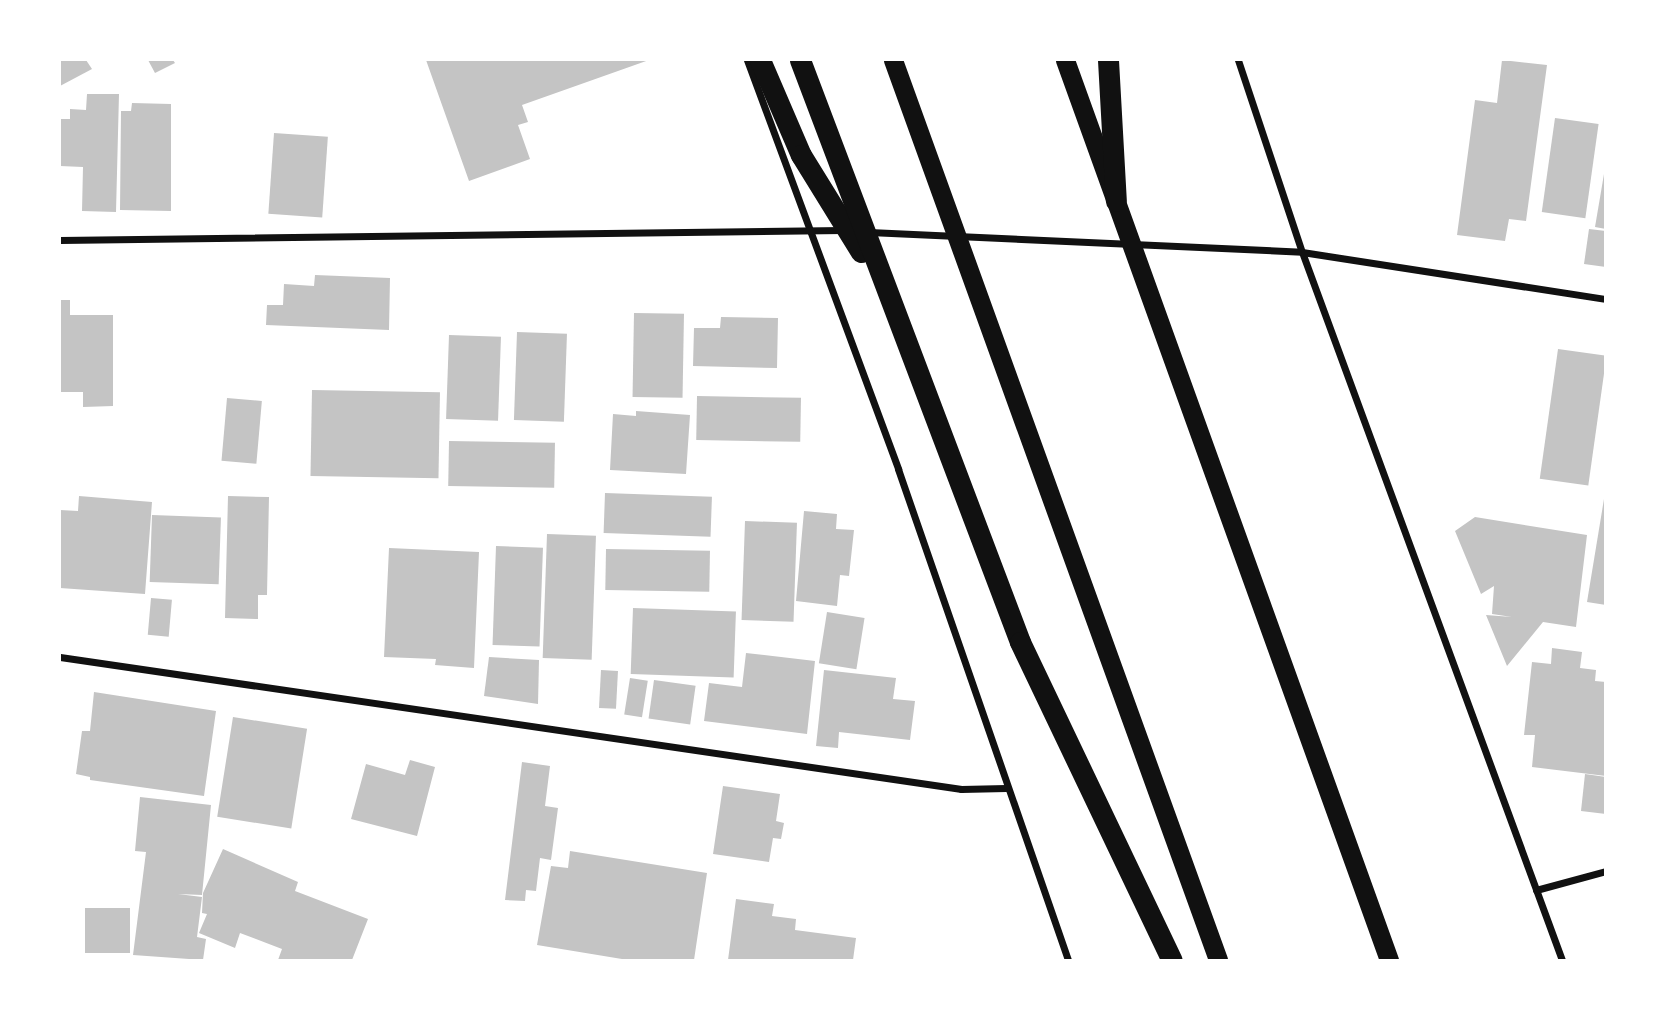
<!DOCTYPE html>
<style>
body{margin:0}
#map{position:relative;width:1665px;height:1020px;overflow:hidden;background:#fff;font-family:Raleway,sans-serif}
div>[style]{position:absolute}
[style*='--x']{left:calc(var(--x)*1px);top:calc(var(--y)*1px);width:calc(var(--w)*1px);rotate:calc(var(--a)*1deg)}
.building>*{inset:0;background:#c4c4c4;transform-origin:0 0}
.minor>*{height:7px;margin:-3.5px;padding:0 3.5px;transform-origin:3.5px;border-radius:3.5px;background:#111}
.trunk>*{height:19px;margin:-9.5px;padding:0 9.5px;transform-origin:9.5px;border-radius:9.5px;background:#111}
.motorway>*{height:21px;margin:-10.5px;padding:0 10.5px;transform-origin:10.5px;border-radius:10.5px;background:#111}
span{translate:-50% -50%;white-space:nowrap;text-align:center;line-height:1.15;-webkit-text-stroke:5px #fff;paint-order:stroke}
.frame{position:absolute;inset:0;border:61px solid #fff;pointer-events:none}
</style>
<div id="map">
<div class="building">
<div style="clip-path:polygon(60px 60px,86px 60px,92px 69px,60px 86px)"></div>
<div style="clip-path:polygon(148px 60px,173px 60px,175px 63px,155px 73px)"></div>
<div style="clip-path:polygon(426px 60px,649px 60px,522px 105px,528px 122px,518px 125px,530px 159px,469px 181px)"></div>
<div style="clip-path:polygon(1502px 60px,1547px 65px,1526px 221px,1509px 219px,1505px 241px,1457px 235px,1475px 100px,1497px 103px)"></div>
<div style="clip-path:polygon(87px 94px,119px 94px,116px 212px,82px 211px,83px 167px,60px 166px,61px 119px,70px 119px,70px 109px,86px 110px)"></div>
<div style="clip-path:polygon(132px 103px,171px 104px,171px 211px,120px 210px,121px 111px,131px 111px)"></div>
<div style="left:1555px;top:118px;width:44px;height:95px;rotate:8deg"></div>
<div style="left:274px;top:133px;width:54px;height:81px;rotate:4deg"></div>
<div style="clip-path:polygon(1604px 174px,1606px 174px,1606px 229px,1595px 227px)"></div>
<div style="clip-path:polygon(1589px 229px,1606px 231px,1606px 267px,1584px 264px)"></div>
<div style="clip-path:polygon(315px 275px,390px 278px,389px 330px,266px 325px,267px 305px,283px 305px,284px 284px,314px 286px)"></div>
<div style="clip-path:polygon(60px 300px,70px 300px,70px 315px,113px 315px,113px 406px,83px 407px,83px 392px,60px 392px)"></div>
<div style="left:634px;top:313px;width:50px;height:84px;rotate:1deg"></div>
<div style="clip-path:polygon(721px 317px,778px 318px,777px 368px,693px 366px,694px 328px,720px 328px)"></div>
<div style="left:517px;top:332px;width:50px;height:88px;rotate:2deg"></div>
<div style="left:449px;top:335px;width:52px;height:84px;rotate:2deg"></div>
<div style="left:1558px;top:349px;width:49px;height:131px;rotate:8deg"></div>
<div style="left:312px;top:390px;width:128px;height:86px;rotate:1deg"></div>
<div style="left:697px;top:396px;width:104px;height:44px;rotate:1deg"></div>
<div style="left:227px;top:398px;width:35px;height:63px;rotate:5deg"></div>
<div style="clip-path:polygon(636px 411px,690px 415px,686px 474px,610px 470px,613px 414px,636px 416px)"></div>
<div style="left:449px;top:441px;width:106px;height:45px;rotate:1deg"></div>
<div style="left:605px;top:493px;width:107px;height:40px;rotate:2deg"></div>
<div style="clip-path:polygon(79px 496px,152px 502px,145px 594px,60px 588px,60px 510px,78px 511px)"></div>
<div style="clip-path:polygon(228px 496px,269px 497px,267px 595px,258px 595px,258px 619px,225px 618px)"></div>
<div style="clip-path:polygon(1604px 499px,1606px 500px,1606px 605px,1587px 602px)"></div>
<div style="clip-path:polygon(804px 511px,837px 514px,836px 529px,854px 530px,849px 576px,840px 575px,837px 606px,796px 601px)"></div>
<div style="left:152px;top:515px;width:69px;height:67px;rotate:2deg"></div>
<div style="clip-path:polygon(1475px 517px,1587px 535px,1576px 627px,1543px 622px,1507px 666px,1486px 615px,1512px 617px,1492px 614px,1494px 586px,1481px 594px,1455px 531px)"></div>
<div style="left:745px;top:521px;width:52px;height:99px;rotate:2deg"></div>
<div style="left:547px;top:534px;width:49px;height:124px;rotate:2deg"></div>
<div style="left:496px;top:546px;width:47px;height:99px;rotate:2deg"></div>
<div style="clip-path:polygon(389px 548px,479px 552px,474px 668px,435px 665px,436px 659px,384px 657px)"></div>
<div style="left:606px;top:549px;width:104px;height:41px;rotate:1deg"></div>
<div style="left:151px;top:598px;width:21px;height:37px;rotate:5deg"></div>
<div style="left:633px;top:608px;width:103px;height:66px;rotate:2deg"></div>
<div style="left:827px;top:612px;width:38px;height:52px;rotate:9deg"></div>
<div style="clip-path:polygon(1552px 648px,1582px 652px,1580px 668px,1596px 670px,1595px 681px,1606px 682px,1606px 776px,1532px 767px,1535px 735px,1524px 735px,1532px 662px,1551px 664px)"></div>
<div style="clip-path:polygon(746px 653px,815px 661px,807px 734px,704px 721px,709px 683px,742px 687px)"></div>
<div style="clip-path:polygon(489px 657px,539px 660px,538px 704px,484px 696px)"></div>
<div style="left:601px;top:670px;width:17px;height:38px;rotate:3deg"></div>
<div style="clip-path:polygon(824px 670px,896px 678px,893px 699px,915px 701px,910px 740px,839px 732px,838px 748px,816px 746px)"></div>
<div style="left:630px;top:678px;width:18px;height:37px;rotate:9deg"></div>
<div style="left:654px;top:680px;width:42px;height:39px;rotate:8deg"></div>
<div style="clip-path:polygon(94px 692px,216px 711px,204px 796px,90px 780px,90px 777px,76px 774px,82px 731px,90px 731px)"></div>
<div style="left:233px;top:717px;width:75px;height:101px;rotate:9deg"></div>
<div style="clip-path:polygon(410px 760px,435px 767px,417px 836px,351px 819px,366px 764px,405px 775px)"></div>
<div style="clip-path:polygon(522px 762px,550px 766px,545px 806px,558px 808px,551px 860px,540px 858px,536px 891px,526px 890px,525px 901px,505px 900px)"></div>
<div style="clip-path:polygon(1585px 774px,1606px 777px,1606px 814px,1581px 811px)"></div>
<div style="clip-path:polygon(723px 786px,780px 794px,776px 821px,784px 823px,781px 839px,773px 838px,769px 862px,713px 854px)"></div>
<div style="clip-path:polygon(140px 797px,211px 805px,202px 895px,178px 894px,202px 897px,197px 937px,206px 939px,203px 960px,133px 955px,146px 852px,135px 851px)"></div>
<div style="clip-path:polygon(223px 849px,298px 882px,295px 891px,368px 919px,352px 960px,278px 960px,282px 949px,240px 933px,235px 948px,199px 933px,207px 914px,202px 913px,203px 893px)"></div>
<div style="clip-path:polygon(570px 851px,707px 873px,694px 960px,628px 960px,537px 945px,551px 866px,568px 868px)"></div>
<div style="clip-path:polygon(736px 899px,774px 904px,772px 916px,796px 919px,795px 930px,856px 938px,853px 960px,728px 960px)"></div>
<div style="left:130px;top:908px;width:45px;height:45px;rotate:90deg"></div>
</div>
<div class="minor">
<div style="--x:747;--y:60;--w:436;--a:69.7"></div>
<div style="--x:898;--y:469;--w:520;--a:70.9"></div>
<div style="--x:1238;--y:60;--w:202;--a:71.6"></div>
<div style="--x:1302;--y:252;--w:754;--a:69.84"></div>
<div style="--x:869;--y:232;--w:433;--a:2.6"></div>
<div style="--x:1302;--y:252;--w:308;--a:8.8"></div>
<div style="--x:60;--y:240;--w:783;--a:-0.73"></div>
<div style="--x:60;--y:657;--w:911;--a:8.33"></div>
<div style="--x:961;--y:789;--w:45;--a:-1.3"></div>
<div style="--x:1536;--y:890;--w:73;--a:-15.2"></div>
</div>
<div class="trunk">
<div style="--x:893;--y:60;--w:957;--a:70.14"></div>
<div style="--x:1065;--y:60;--w:957;--a:70.2"></div>
</div>
<div class="motorway">
<div style="--x:760;--y:60;--w:103;--a:66.7"></div>
<div style="--x:801;--y:155;--w:114;--a:58.3"></div>
<div style="--x:800;--y:60;--w:622;--a:69.29"></div>
<div style="--x:1020;--y:642;--w:352;--a:64.5"></div>
<div style="--x:1108;--y:60;--w:141;--a:86.8"></div>
</div>
<div class="frame"></div>
</div>
